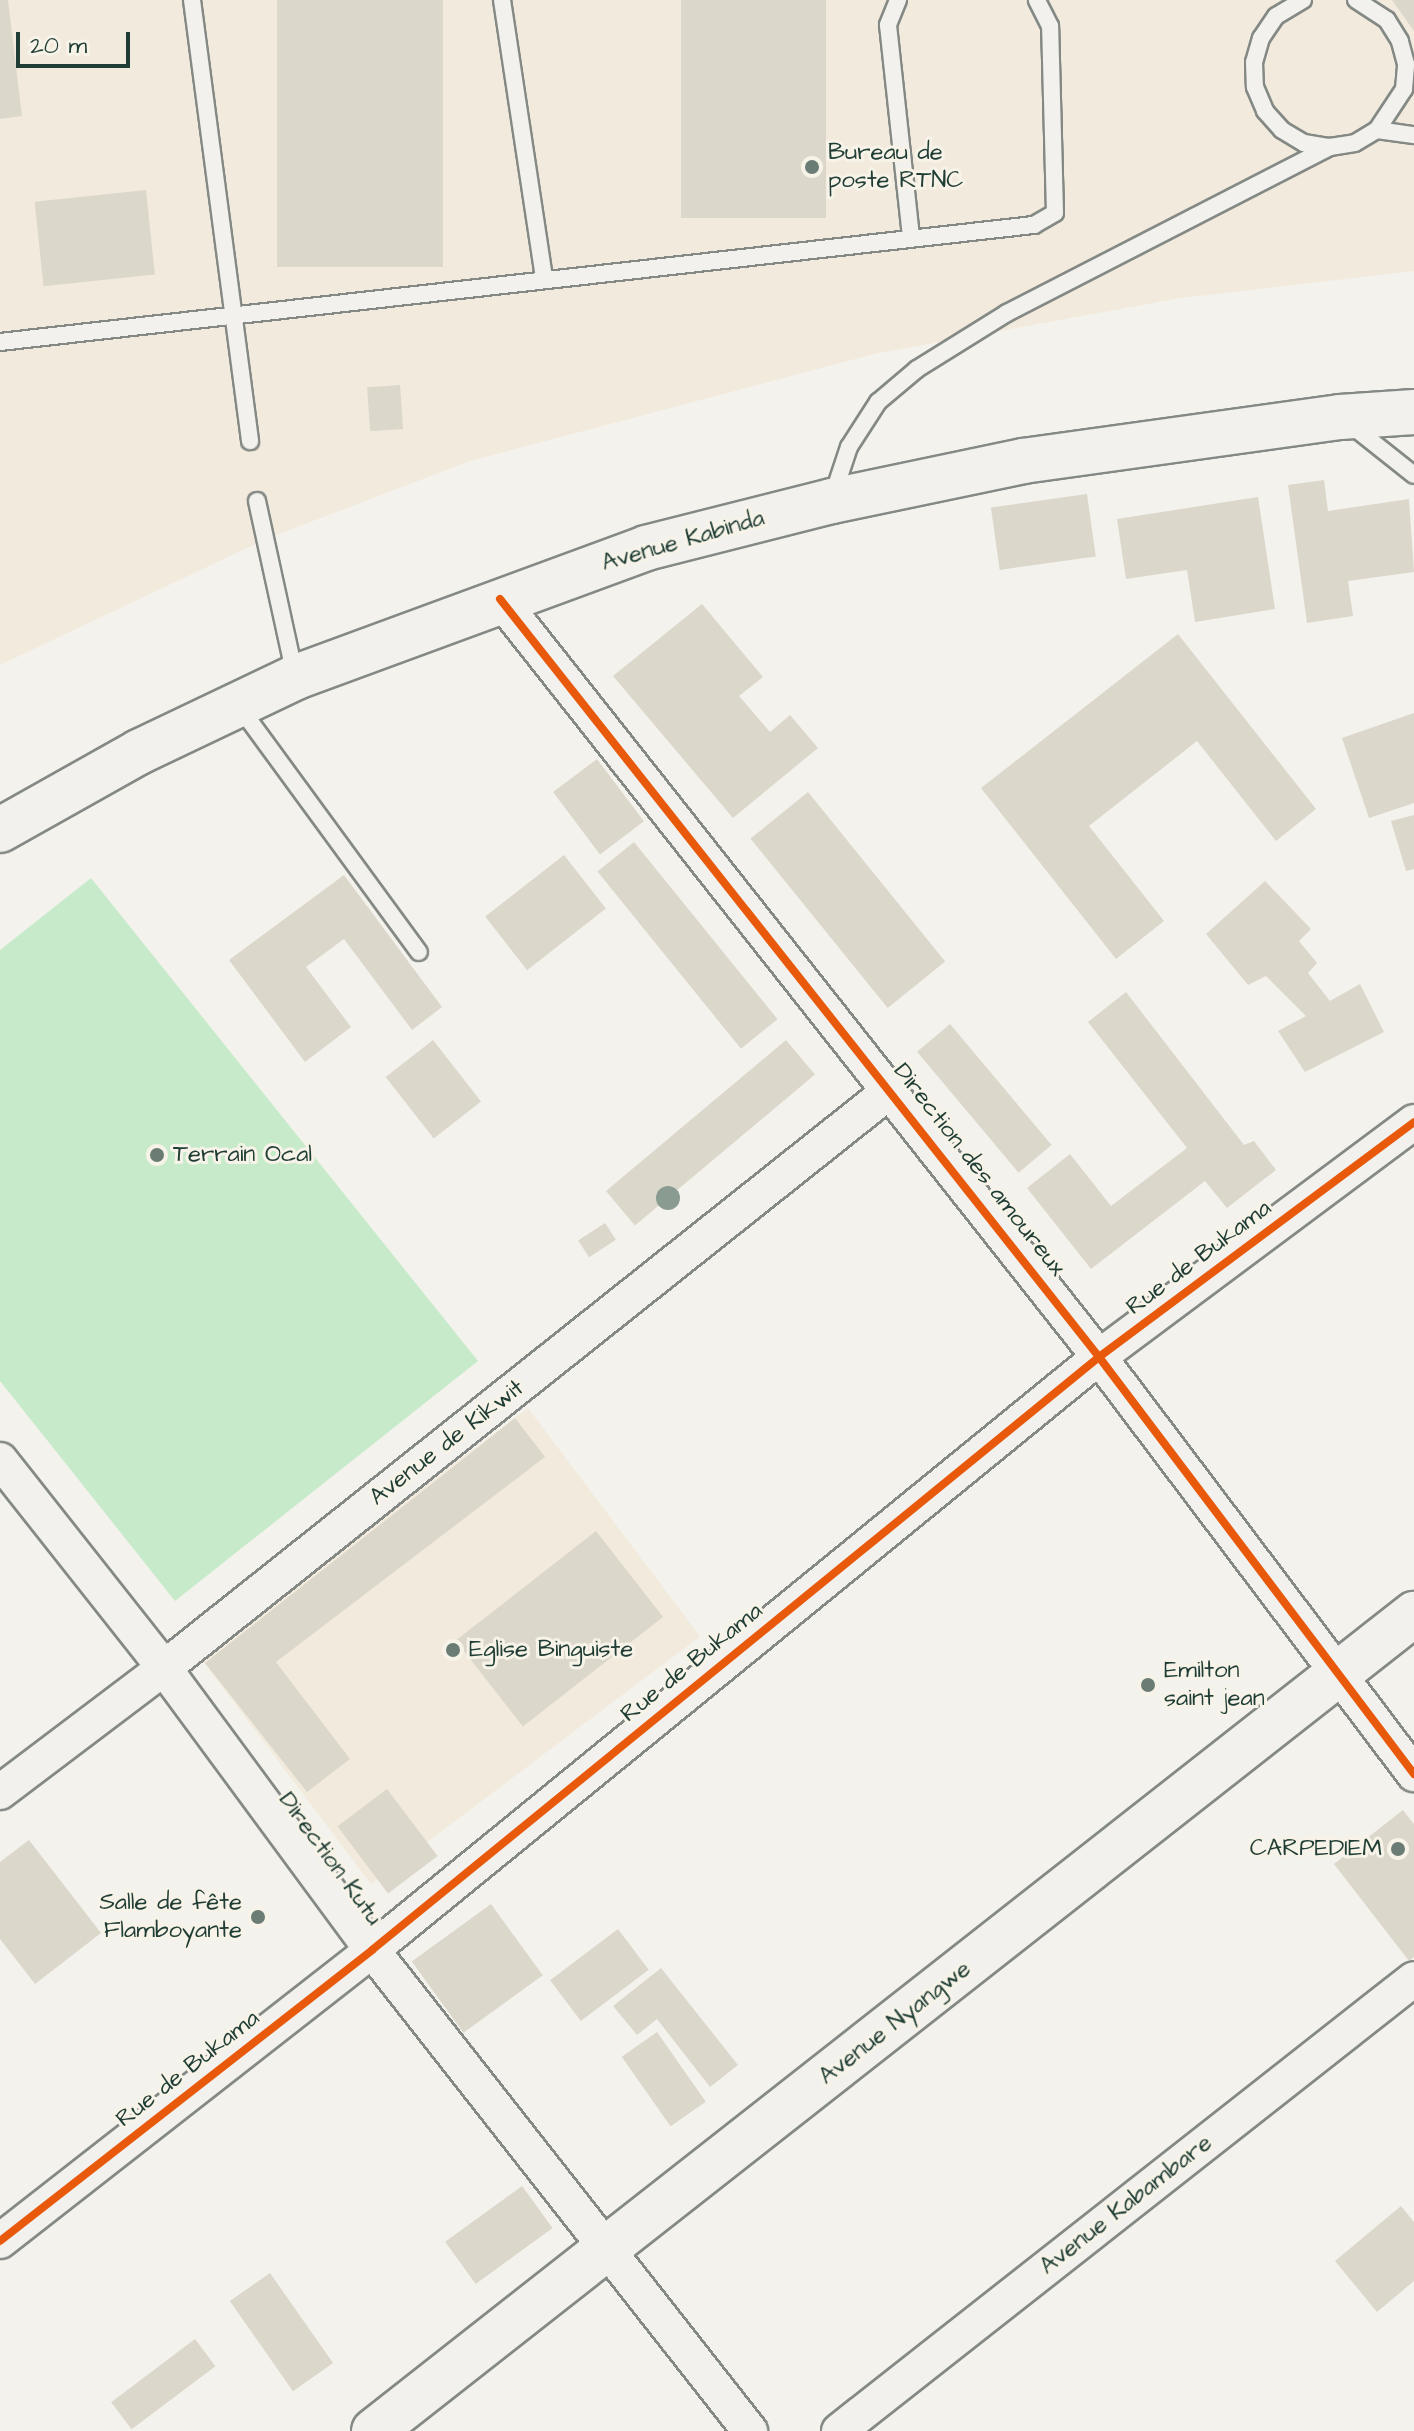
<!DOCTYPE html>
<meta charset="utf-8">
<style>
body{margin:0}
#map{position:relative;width:1414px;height:2431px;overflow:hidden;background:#f4f2ec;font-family:"Architects Daughter",sans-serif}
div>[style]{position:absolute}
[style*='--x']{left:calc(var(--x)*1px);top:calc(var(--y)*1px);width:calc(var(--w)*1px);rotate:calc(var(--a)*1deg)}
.built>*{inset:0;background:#f2ebdd;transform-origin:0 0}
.green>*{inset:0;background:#c7ebca}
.building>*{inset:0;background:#dcd7cb;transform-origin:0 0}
.roads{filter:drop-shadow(2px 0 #848985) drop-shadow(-2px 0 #848985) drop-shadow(0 2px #848985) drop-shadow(0 -2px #848985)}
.lane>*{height:16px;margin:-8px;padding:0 8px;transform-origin:8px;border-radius:8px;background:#f2f1ed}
.street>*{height:34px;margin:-17px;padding:0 17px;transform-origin:17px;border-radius:17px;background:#f2f1ed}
.secondary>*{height:44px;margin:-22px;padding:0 22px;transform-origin:22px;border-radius:22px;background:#f2f1ed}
.cycleway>*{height:8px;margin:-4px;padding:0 4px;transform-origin:4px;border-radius:4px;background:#e8590c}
.trees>*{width:24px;height:24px;margin:-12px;border-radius:50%;background:#8a9c91}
.dots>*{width:22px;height:22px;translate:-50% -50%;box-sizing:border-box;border:4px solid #f7f3e8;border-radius:50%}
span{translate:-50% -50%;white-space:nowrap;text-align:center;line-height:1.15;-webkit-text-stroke:6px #f7f3e8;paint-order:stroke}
.poi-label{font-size:24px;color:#1f3d34}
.left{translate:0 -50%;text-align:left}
.right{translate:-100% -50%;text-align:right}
.street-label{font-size:24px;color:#1f3d34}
.scale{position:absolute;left:16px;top:32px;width:114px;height:36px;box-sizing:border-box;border:4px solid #1f3d34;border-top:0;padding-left:10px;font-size:24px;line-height:28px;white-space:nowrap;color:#1f3d34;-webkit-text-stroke:6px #f7f3e8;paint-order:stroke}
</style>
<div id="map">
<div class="built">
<div style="clip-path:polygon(0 0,1414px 0,1414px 271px,1181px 298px,874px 354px,470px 461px,266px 539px,0 665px)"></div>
<div style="left:528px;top:1408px;width:286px;height:412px;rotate:53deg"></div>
</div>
<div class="green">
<div style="clip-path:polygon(91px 878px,478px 1361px,175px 1601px,0 1381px,0 950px)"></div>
</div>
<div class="building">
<div style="clip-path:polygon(0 0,8px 0,22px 116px,0 119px)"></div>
<div style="left:277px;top:0;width:166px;height:267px"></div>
<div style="left:681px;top:0;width:145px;height:218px"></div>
<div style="clip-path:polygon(1392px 0,1414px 0,1414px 31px)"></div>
<div style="left:146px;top:190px;width:85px;height:112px;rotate:84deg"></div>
<div style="left:400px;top:385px;width:44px;height:33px;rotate:86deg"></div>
<div style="clip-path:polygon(1324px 480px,1328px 511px,1409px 499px,1414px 572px,1348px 581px,1353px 616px,1307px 623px,1288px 485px)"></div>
<div style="left:1087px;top:494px;width:63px;height:97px;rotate:82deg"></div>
<div style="clip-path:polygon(1258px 497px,1275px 609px,1195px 622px,1187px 570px,1126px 579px,1117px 519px)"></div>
<div style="clip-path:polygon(702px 604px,763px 677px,739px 696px,770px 732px,790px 715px,818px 748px,733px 818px,613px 676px)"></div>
<div style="clip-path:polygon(1178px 634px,1316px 809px,1276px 841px,1197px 741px,1089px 826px,1164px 921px,1116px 959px,981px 788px)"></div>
<div style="clip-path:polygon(1414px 713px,1414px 803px,1369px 818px,1342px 738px)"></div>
<div style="left:597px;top:759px;width:78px;height:55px;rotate:53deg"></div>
<div style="left:808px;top:792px;width:218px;height:74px;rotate:51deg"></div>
<div style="clip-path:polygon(1414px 815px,1414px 869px,1406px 871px,1391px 821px)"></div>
<div style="left:634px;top:842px;width:228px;height:47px;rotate:51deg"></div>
<div style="left:564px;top:855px;width:68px;height:100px;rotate:52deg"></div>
<div style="clip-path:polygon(344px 875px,442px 1007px,412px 1030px,344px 939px,306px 967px,351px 1027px,305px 1062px,229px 960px)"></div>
<div style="clip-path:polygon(1265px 881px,1311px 929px,1299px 941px,1317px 963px,1308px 973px,1330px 1001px,1360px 984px,1384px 1032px,1305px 1072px,1278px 1031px,1306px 1016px,1266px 976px,1248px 985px,1206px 934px)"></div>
<div style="clip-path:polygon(1126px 992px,1244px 1145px,1254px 1141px,1276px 1170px,1227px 1208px,1205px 1181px,1091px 1269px,1027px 1188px,1070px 1154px,1111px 1206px,1187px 1148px,1088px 1022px)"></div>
<div style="left:950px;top:1024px;width:158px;height:43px;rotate:50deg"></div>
<div style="left:433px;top:1040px;width:78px;height:60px;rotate:52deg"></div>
<div style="left:786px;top:1040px;width:45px;height:235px;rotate:50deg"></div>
<div style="left:605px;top:1223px;width:20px;height:32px;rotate:57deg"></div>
<div style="clip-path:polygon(515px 1418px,545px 1457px,276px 1662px,350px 1759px,307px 1792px,205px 1663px)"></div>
<div style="left:596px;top:1531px;width:109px;height:178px;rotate:52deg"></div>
<div style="left:387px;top:1789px;width:84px;height:62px;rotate:53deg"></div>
<div style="clip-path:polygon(1403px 1810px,1414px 1824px,1414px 1957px,1409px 1961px,1334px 1864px)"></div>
<div style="clip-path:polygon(29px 1840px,101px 1933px,35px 1984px,0 1939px,0 1862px)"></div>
<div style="left:491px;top:1904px;width:88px;height:98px;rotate:54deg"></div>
<div style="left:618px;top:1929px;width:51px;height:85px;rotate:53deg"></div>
<div style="clip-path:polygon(661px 1968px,738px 2065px,710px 2087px,657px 2019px,637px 2035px,613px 2006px)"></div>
<div style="left:657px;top:2032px;width:85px;height:43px;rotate:55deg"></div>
<div style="left:522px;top:2186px;width:52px;height:95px;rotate:54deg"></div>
<div style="clip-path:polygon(1401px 2206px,1414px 2222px,1414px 2281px,1377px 2312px,1335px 2261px)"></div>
<div style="left:270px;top:2273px;width:110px;height:49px;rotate:55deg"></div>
<div style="left:195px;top:2339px;width:34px;height:105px;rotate:53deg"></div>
</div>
<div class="roads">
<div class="lane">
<div style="--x:192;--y:0;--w:445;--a:82.5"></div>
<div style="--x:502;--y:0;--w:280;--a:81.4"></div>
<div style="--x:898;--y:0;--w:27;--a:112"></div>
<div style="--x:888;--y:25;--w:214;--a:83.8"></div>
<div style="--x:1303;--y:0;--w:31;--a:149"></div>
<div style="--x:1276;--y:16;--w:27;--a:124"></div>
<div style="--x:1261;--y:38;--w:25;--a:106"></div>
<div style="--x:1254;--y:62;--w:25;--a:88"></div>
<div style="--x:1255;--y:87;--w:26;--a:67"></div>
<div style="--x:1265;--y:111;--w:25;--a:48"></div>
<div style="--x:1282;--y:130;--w:26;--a:31"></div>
<div style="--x:1304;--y:143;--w:26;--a:9"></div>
<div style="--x:1330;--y:147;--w:25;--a:-9"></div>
<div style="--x:1355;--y:143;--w:26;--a:-31"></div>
<div style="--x:1377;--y:130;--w:49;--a:-56.6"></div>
<div style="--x:1404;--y:89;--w:25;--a:-85"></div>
<div style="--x:1406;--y:64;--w:24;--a:-105"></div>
<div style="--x:1400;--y:41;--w:25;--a:-122"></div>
<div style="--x:1387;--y:20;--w:37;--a:-147"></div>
<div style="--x:1377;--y:130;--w:37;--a:8"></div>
<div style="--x:0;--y:342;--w:1041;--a:-6.46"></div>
<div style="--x:1034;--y:225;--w:24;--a:-30"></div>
<div style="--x:1055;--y:213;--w:187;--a:-91.5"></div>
<div style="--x:1050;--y:26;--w:29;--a:-117"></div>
<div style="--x:1351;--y:425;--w:80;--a:38.4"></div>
<div style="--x:833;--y:495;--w:51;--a:-71.6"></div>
<div style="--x:849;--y:447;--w:54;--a:-57.2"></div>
<div style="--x:878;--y:402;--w:51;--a:-40.2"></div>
<div style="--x:917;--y:369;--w:106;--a:-31.9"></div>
<div style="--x:1007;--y:313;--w:363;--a:-27.2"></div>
<div style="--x:257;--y:501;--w:179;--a:77.7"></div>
<div style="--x:238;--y:705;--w:306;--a:53.8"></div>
</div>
<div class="street">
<div style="--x:500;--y:599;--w:966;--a:51.68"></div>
<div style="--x:1099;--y:1357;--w:523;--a:52.93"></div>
<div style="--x:0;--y:1460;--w:265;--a:51.7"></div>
<div style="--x:164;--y:1668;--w:350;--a:53.6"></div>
<div style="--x:372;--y:1950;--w:612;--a:51.84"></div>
<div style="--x:0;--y:1792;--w:206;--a:-37.1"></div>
<div style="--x:164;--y:1668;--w:929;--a:-38.49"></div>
<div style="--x:0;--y:2241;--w:472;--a:-38"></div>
<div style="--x:372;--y:1950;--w:938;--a:-39.2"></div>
<div style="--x:1099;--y:1357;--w:393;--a:-36.7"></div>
<div style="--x:839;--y:2431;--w:731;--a:-38.17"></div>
</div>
<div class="secondary">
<div style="--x:0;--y:830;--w:159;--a:-29.3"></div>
<div style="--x:139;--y:752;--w:174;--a:-25.5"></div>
<div style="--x:296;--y:677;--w:373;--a:-20.2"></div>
<div style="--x:646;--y:548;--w:192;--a:-14.2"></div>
<div style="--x:832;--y:501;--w:195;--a:-11.8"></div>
<div style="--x:1023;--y:461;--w:320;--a:-7.9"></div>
<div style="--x:1340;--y:417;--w:74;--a:-3.9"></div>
<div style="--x:374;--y:2431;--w:1323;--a:-38.15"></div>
</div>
</div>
<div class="cycleway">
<div style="--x:500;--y:599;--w:966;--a:51.68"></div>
<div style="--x:1099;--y:1357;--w:523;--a:52.93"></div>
<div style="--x:0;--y:2241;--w:472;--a:-38"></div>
<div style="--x:372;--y:1950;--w:938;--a:-39.2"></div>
<div style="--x:1099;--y:1357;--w:393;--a:-36.7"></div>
</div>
<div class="trees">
<div style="left:668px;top:1198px"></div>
</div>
<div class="dots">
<div style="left:812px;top:167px;background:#6a7c74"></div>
<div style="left:157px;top:1155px;background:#6a7c74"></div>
<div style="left:453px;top:1650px;background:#6a7c74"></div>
<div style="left:1148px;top:1685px;background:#6a7c74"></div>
<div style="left:1398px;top:1849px;background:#6a7c74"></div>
<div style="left:258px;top:1917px;background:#6a7c74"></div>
</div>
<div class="poi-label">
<span class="left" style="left:828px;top:167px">Bureau de<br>poste RTNC</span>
<span class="left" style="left:173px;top:1155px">Terrain Ocal</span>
<span class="left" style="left:469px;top:1650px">Eglise Binguiste</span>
<span class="left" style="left:1164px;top:1685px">Emilton<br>saint jean</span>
<span class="right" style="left:1382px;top:1849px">CARPEDIEM</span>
<span class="right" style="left:242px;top:1917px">Salle de fête<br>Flamboyante</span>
</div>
<div class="street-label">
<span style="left:683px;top:541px;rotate:-16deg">Avenue Kabinda</span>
<span style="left:979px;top:1170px;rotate:52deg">Direction des amoureux</span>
<span style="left:1199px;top:1258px;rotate:-37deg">Rue de Bukama</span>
<span style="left:447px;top:1443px;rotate:-38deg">Avenue de Kikwit</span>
<span style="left:692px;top:1663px;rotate:-39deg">Rue de Bukama</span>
<span style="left:330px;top:1859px;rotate:54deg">Direction Kutu</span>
<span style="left:895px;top:2023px;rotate:-38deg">Avenue Nyangwe</span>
<span style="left:188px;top:2069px;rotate:-38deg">Rue de Bukama</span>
<span style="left:1126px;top:2205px;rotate:-38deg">Avenue Kabambare</span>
</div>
<div class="scale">20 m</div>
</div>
